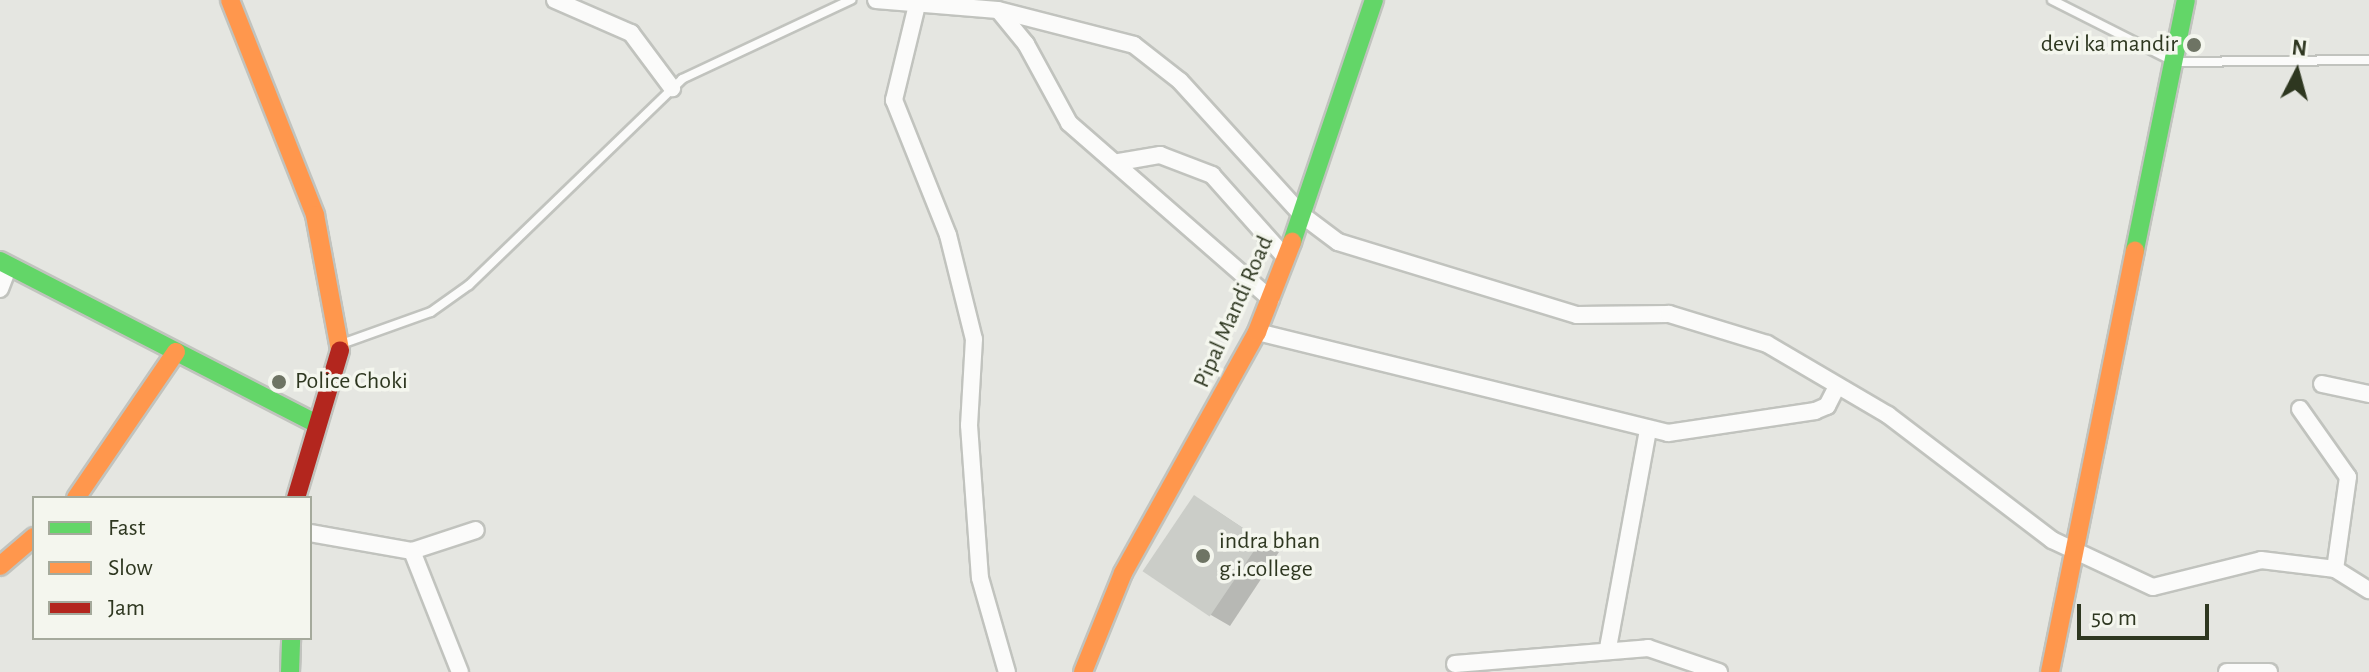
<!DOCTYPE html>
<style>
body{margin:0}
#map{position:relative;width:2369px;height:672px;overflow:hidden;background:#e5e6e1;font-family:"Alegreya Sans",sans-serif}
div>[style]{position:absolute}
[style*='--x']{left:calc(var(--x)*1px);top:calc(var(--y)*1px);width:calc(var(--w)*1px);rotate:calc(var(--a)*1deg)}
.shadow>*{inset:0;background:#0003}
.building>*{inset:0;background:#cbcdc8;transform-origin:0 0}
.roads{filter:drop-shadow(2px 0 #c1c3be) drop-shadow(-2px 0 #c1c3be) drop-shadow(0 2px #c1c3be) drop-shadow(0 -2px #c1c3be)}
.lane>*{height:8px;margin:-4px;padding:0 4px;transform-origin:4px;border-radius:4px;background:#fbfbfa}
.street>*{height:16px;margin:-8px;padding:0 8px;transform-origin:8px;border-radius:8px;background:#fbfbfa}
.fast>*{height:18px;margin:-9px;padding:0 9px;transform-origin:9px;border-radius:9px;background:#63d668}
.slow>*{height:18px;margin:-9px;padding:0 9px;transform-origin:9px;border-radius:9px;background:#ff974d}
.jam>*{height:18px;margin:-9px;padding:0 9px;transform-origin:9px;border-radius:9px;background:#b3261e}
.dots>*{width:22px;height:22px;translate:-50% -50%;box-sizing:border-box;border:4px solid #f4f6ee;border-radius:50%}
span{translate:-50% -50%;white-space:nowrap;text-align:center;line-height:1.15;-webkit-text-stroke:7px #f4f6ee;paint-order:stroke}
.poi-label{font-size:24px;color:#2e3720}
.right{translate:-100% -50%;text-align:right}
.left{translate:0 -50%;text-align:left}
.street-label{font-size:24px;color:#2e3720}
.legend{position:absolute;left:32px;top:496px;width:280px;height:144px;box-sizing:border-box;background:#f4f6ee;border:2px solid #a5aa9c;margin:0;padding:10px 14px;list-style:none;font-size:24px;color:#2e3720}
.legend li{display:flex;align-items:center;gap:16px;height:40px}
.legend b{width:40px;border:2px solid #a5aa9c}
.north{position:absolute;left:2257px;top:32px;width:80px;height:80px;-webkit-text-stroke:6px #f4f6ee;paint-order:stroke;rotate:6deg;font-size:22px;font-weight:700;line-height:32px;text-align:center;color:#2e3720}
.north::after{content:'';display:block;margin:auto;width:28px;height:36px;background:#2e3720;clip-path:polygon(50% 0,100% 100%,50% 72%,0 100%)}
.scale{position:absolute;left:2077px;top:604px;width:132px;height:36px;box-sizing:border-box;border:4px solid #2e3720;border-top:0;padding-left:10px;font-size:24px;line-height:28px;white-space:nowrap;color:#2e3720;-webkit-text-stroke:6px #f4f6ee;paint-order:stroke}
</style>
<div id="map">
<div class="shadow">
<div style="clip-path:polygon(1214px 509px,1279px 552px,1230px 626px,1211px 615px)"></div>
</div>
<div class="building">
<div style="left:1194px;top:495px;width:81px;height:92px;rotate:34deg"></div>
</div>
<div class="roads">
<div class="lane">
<div style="--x:2052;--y:0;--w:138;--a:26.8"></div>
<div style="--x:2175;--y:62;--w:194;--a:-0.6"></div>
<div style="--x:347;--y:342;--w:89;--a:-19.7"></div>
<div style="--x:431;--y:312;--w:47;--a:-35.4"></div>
<div style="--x:469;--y:285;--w:296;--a:-44"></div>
<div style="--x:682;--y:79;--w:187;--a:-25.1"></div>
</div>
<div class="street">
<div style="--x:555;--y:0;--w:83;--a:23.5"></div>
<div style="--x:631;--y:33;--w:69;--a:53.3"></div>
<div style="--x:876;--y:0;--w:122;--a:4.7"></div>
<div style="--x:998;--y:10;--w:140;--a:14.4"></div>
<div style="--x:1134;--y:45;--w:58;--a:38"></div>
<div style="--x:1180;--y:81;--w:181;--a:47.7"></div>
<div style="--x:1302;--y:215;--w:45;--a:36.9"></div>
<div style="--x:1338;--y:242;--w:250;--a:17"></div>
<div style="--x:1577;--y:315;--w:92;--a:-0.6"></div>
<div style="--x:1669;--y:314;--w:102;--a:17"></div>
<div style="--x:1767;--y:344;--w:140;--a:30.4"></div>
<div style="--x:1888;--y:415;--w:206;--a:37.3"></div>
<div style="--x:2052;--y:540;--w:111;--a:25"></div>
<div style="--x:2153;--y:587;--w:111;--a:-14"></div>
<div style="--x:2261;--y:560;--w:75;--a:6.9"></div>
<div style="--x:2335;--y:569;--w:40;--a:32"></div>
<div style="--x:916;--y:9;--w:94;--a:103.6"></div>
<div style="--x:894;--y:100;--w:145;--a:68.2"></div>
<div style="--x:948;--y:235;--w:107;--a:76"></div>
<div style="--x:974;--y:339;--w:86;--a:93.3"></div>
<div style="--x:969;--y:425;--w:153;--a:85.9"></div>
<div style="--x:980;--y:578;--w:98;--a:74"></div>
<div style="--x:999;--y:11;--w:43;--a:50.7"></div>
<div style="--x:1026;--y:44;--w:90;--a:61.4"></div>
<div style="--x:1069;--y:123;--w:268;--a:41.1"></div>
<div style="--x:1119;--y:162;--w:42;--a:-9.7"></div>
<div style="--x:1160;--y:155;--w:56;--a:21"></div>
<div style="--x:1212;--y:175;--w:110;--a:48.3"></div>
<div style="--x:0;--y:289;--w:25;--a:-69"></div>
<div style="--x:1257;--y:332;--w:423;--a:13.8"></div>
<div style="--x:1668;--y:433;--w:149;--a:-8.5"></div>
<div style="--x:1815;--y:411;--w:13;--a:-23"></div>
<div style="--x:1827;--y:406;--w:22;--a:-63"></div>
<div style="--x:2322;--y:384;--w:48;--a:12"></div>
<div style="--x:2300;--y:409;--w:83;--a:54.8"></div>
<div style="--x:2348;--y:477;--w:93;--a:98"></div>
<div style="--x:310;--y:533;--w:104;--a:10"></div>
<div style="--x:412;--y:551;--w:67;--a:-18.2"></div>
<div style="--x:412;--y:551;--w:130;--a:68.4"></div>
<div style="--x:1608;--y:648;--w:223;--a:-79.6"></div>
<div style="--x:1455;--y:664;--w:194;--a:-4.7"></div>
<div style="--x:1648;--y:648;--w:75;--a:18.7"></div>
<div style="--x:2227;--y:672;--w:42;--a:0"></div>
</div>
<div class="fast">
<div style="--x:1292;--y:242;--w:256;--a:-71.3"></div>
<div style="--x:2135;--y:250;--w:255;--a:-78.5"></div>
<div style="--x:0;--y:261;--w:352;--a:27.2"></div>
<div style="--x:290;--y:672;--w:34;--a:-88"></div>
</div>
<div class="slow">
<div style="--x:230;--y:0;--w:231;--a:68.4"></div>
<div style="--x:315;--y:215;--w:137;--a:79.5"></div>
<div style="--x:76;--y:498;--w:177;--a:-55.6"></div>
<div style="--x:0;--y:566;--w:45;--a:-40.5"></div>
<div style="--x:1083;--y:672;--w:107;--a:-68"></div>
<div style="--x:1123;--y:573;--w:276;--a:-60.9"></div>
<div style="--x:1257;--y:332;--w:97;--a:-68.7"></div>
<div style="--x:2050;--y:672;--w:430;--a:-78.6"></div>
</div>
<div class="jam">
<div style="--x:296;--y:498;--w:154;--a:-73.4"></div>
</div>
</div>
<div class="dots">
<div style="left:2194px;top:45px;background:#6e7464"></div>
<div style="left:279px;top:382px;background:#6e7464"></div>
<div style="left:1203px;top:556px;background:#6e7464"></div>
</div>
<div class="poi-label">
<span class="right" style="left:2178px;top:45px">devi ka mandir</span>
<span class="left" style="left:295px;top:382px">Police Choki</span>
<span class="left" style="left:1219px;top:556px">indra bhan<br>g.i.college</span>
</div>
<div class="street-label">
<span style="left:1234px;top:312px;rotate:-66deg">Pipal Mandi Road</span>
</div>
<ul class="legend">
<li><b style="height:10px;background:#63d668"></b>Fast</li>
<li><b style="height:10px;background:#ff974d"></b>Slow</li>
<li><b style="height:10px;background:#b3261e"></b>Jam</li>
</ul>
<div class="north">N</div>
<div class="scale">50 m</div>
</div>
